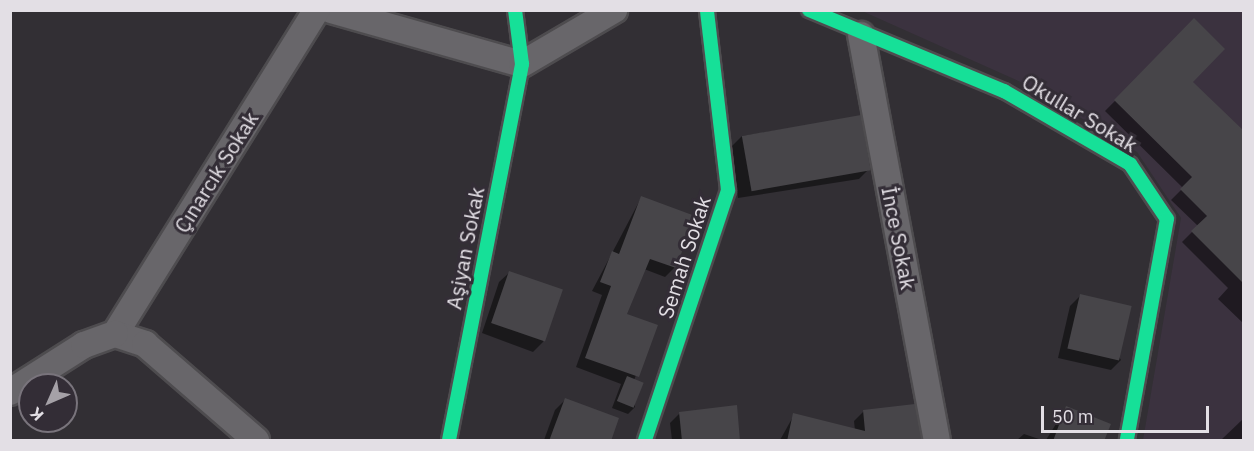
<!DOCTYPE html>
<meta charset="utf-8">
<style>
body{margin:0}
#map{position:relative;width:1254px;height:451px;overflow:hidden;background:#322f34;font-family:"IBM Plex Sans",sans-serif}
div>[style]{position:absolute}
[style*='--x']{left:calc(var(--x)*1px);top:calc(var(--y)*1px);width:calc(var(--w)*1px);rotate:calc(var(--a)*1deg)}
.built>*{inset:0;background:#3b323f}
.shadow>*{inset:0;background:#0007}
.building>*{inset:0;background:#474549;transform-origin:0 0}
.roads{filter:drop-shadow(2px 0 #4e4c4f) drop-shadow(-2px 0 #4e4c4f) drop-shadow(0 2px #4e4c4f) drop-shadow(0 -2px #4e4c4f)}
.street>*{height:26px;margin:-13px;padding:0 13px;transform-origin:13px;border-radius:13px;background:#68666a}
.fast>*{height:14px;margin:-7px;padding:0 7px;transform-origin:7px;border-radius:7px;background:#16e098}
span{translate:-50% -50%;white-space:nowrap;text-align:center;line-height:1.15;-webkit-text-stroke:6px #332d36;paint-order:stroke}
.street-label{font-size:21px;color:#e3dfe5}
.frame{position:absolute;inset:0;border:12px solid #e3dfe5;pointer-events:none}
.north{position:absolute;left:18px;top:373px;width:60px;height:60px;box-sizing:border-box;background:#332d36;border:2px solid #79747c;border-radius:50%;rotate:225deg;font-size:16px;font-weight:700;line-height:24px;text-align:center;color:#e3dfe5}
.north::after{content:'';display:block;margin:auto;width:21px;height:27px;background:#a5a1a7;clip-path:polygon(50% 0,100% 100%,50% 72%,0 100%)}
.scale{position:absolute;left:1041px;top:406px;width:168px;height:27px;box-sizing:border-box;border:3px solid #e3dfe5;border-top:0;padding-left:8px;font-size:18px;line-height:21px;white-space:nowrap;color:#e3dfe5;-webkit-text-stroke:4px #332d36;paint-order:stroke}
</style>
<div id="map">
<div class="built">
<div style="clip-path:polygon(862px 11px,1243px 11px,1243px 440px,1143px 440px,1181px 218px,1137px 152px,1025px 84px)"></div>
</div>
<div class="shadow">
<div style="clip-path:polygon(1194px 21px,1191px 82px,1244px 139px,1244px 324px,1218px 299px,1228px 288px,1182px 242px,1198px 226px,1171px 200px,1183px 188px,1105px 111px)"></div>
<div style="clip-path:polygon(860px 117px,869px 169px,859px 179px,738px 198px,732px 146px,742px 136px)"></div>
<div style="clip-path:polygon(641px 198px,675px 267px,665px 277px,644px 269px,625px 315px,656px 326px,634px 380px,635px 407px,628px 414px,612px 408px,621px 384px,576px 367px,602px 295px,592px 291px)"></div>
<div style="clip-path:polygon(510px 272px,561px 291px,543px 342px,533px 352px,482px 333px,499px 282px)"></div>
<div style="clip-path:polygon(1080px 296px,1121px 360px,1111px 370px,1058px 358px,1070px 306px)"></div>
<div style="clip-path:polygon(565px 400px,609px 440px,544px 440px,555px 410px)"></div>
<div style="clip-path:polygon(1066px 408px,1103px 440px,1046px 440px)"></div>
<div style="clip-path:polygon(864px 411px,921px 440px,856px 440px,854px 421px)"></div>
<div style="clip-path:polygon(680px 413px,739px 440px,672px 440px,670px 423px)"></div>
<div style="clip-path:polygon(794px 415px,845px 440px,780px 440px)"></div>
<div style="clip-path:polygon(1244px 418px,1244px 440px,1221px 440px)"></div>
<div style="clip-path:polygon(1024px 434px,1042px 440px,1017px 440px)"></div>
</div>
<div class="building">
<div style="clip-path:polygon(1194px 18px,1225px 49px,1193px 82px,1244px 131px,1244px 284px,1191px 231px,1207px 216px,1180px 189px,1192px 177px,1114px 100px)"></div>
<div style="left:861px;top:115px;width:56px;height:121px;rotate:80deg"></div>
<div style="clip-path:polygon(641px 196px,695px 216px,676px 268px,650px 259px,627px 314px,658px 325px,639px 377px,585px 358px,611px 286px,600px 282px,612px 251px,619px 254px)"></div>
<div style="left:509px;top:271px;width:57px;height:55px;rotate:19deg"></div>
<div style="left:1080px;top:294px;width:53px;height:56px;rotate:13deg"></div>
<div style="left:627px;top:376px;width:18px;height:27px;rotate:22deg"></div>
<div style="clip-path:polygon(565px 398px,619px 418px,611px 441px,549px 441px)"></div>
<div style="clip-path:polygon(915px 404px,922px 441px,787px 441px,793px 413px,865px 431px,863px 410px)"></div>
<div style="clip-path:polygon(737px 405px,740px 441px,682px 441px,679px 412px)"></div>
<div style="clip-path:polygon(1066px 406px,1111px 424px,1104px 441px,1053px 441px)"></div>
</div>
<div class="roads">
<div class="street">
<div style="--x:331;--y:10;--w:198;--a:15.8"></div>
<div style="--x:522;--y:64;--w:107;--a:-30.4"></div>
<div style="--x:861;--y:35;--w:412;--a:79.4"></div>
<div style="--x:115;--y:334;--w:382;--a:-58.1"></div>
<div style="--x:115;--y:334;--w:32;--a:18"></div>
<div style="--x:145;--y:344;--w:147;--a:40.9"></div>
<div style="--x:10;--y:392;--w:88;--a:-32.4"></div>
<div style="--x:84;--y:345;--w:33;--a:-20"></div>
</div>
<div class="fast">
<div style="--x:809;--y:10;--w:211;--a:22.6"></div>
<div style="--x:1004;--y:91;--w:146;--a:30.1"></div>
<div style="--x:1130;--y:164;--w:66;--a:56.1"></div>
<div style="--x:1167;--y:219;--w:225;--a:100.3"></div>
<div style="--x:449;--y:440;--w:383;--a:-79"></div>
<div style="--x:522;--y:64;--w:54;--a:-97.4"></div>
<div style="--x:645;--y:440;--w:263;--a:-71.6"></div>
<div style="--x:728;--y:190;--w:181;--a:-96.7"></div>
</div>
</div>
<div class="street-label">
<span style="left:1080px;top:113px;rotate:31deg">Okullar Sokak</span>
<span style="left:216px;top:172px;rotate:-58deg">Çınarcık Sokak</span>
<span style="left:899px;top:238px;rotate:79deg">İnce Sokak</span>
<span style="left:465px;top:248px;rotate:-79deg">Aşiyan Sokak</span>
<span style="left:684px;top:257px;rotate:-72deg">Semah Sokak</span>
</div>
<div class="frame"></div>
<div class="north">K</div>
<div class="scale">50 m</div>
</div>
